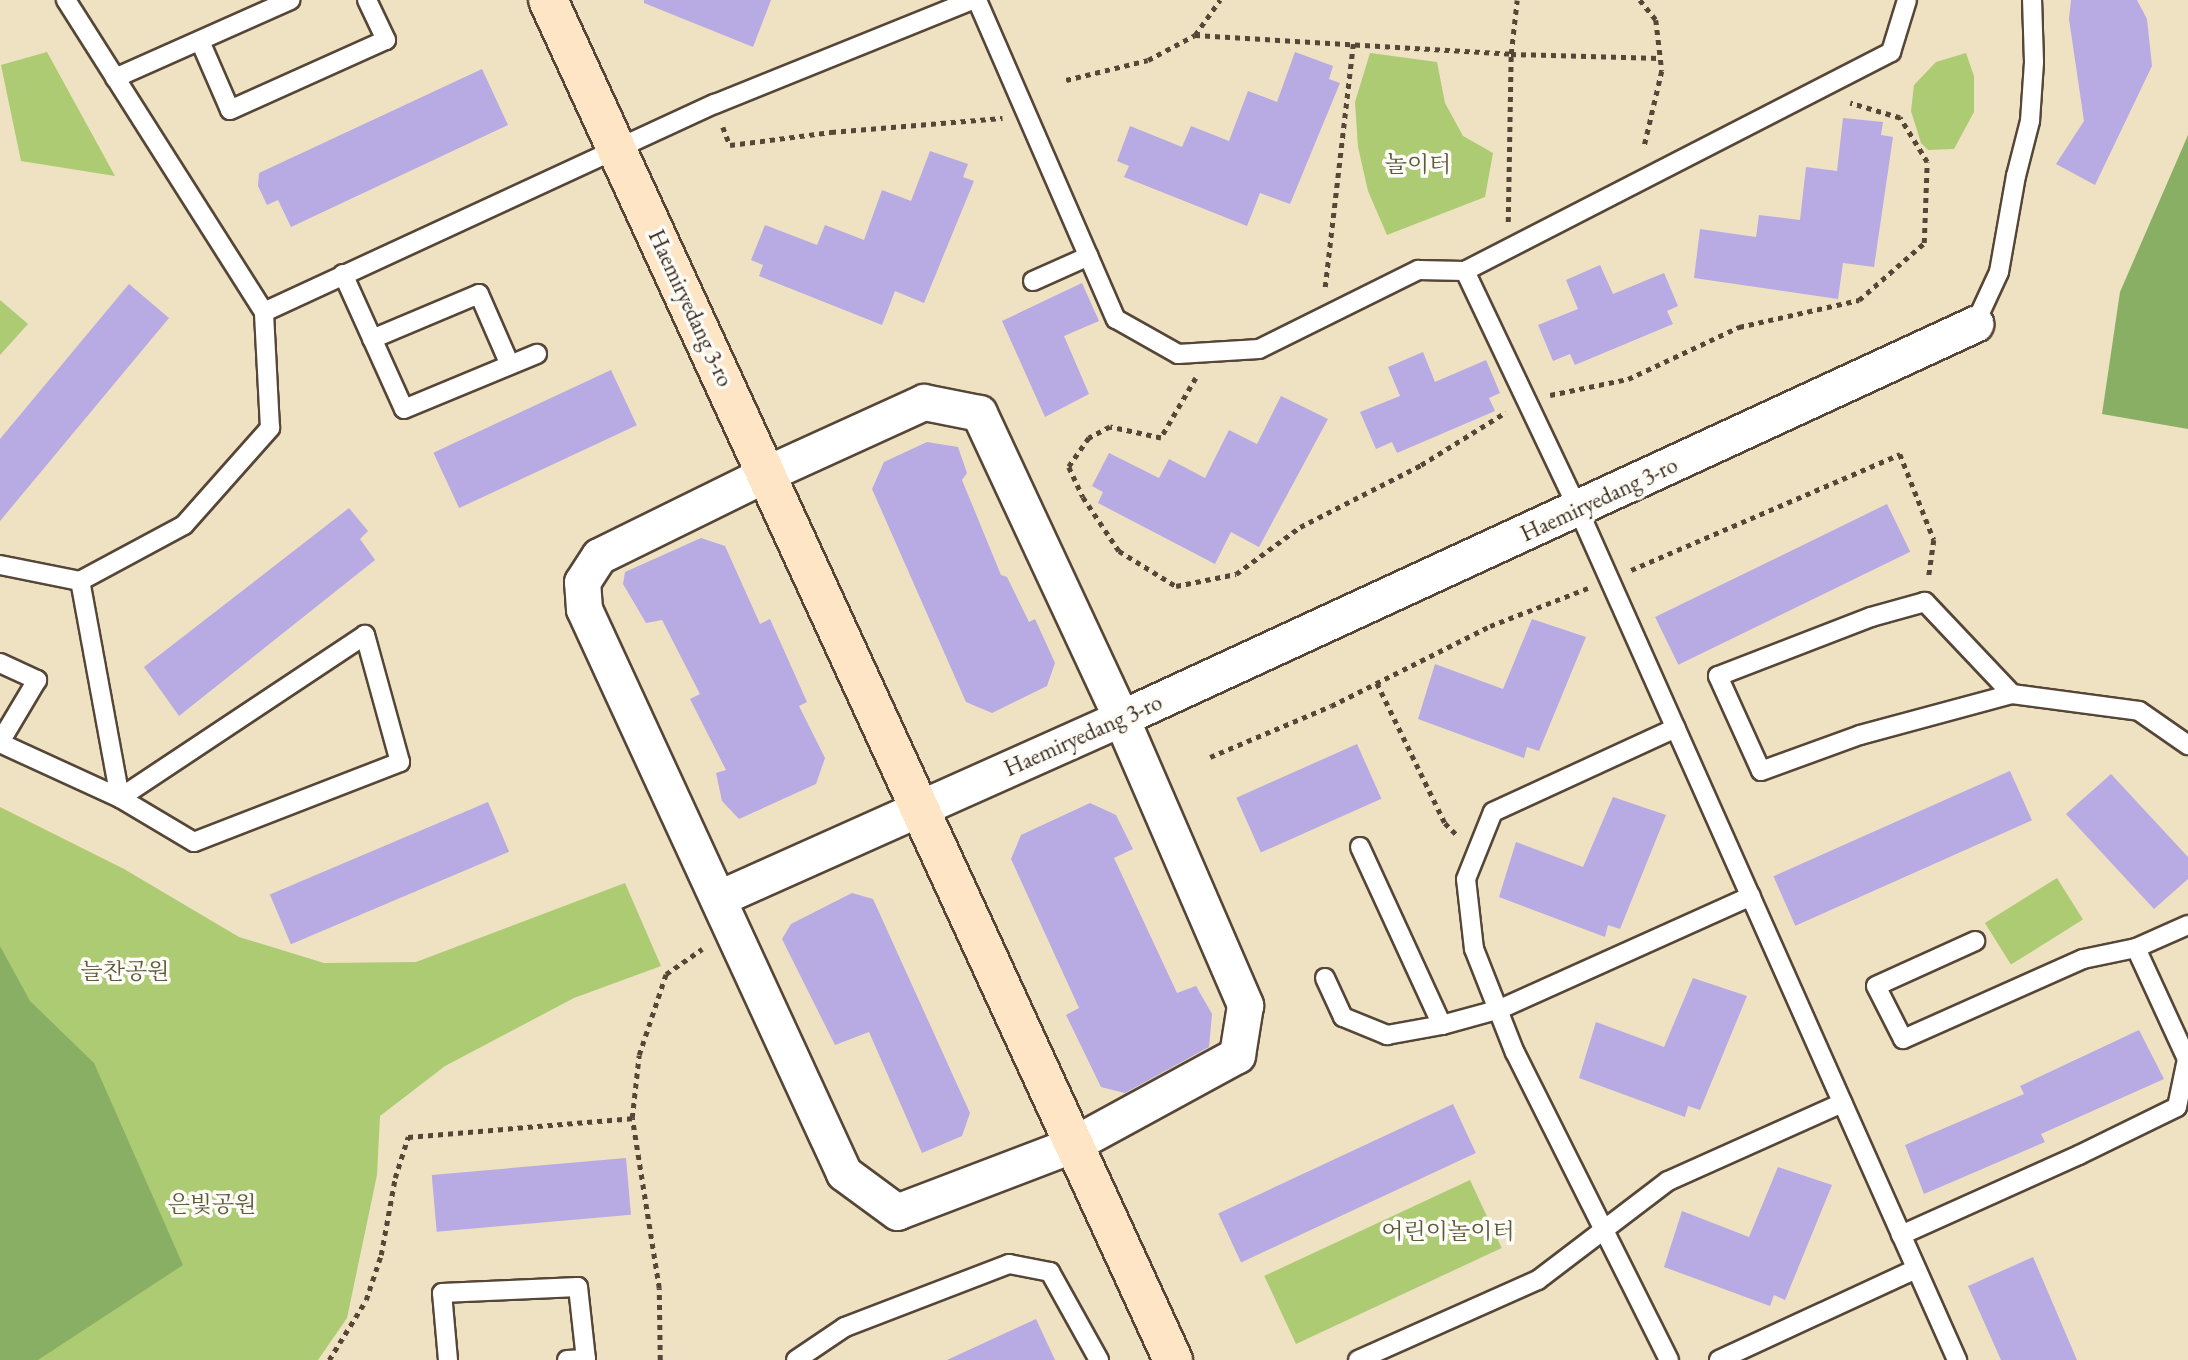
<!DOCTYPE html>
<meta charset="utf-8">
<style>
body{margin:0}
#map{position:relative;width:2188px;height:1360px;overflow:hidden;background:#eee2c2;font-family:"EB Garamond","Noto Serif KR",serif}
div>[style]{position:absolute}
[style*='--x']{left:calc(var(--x)*1px);top:calc(var(--y)*1px);width:calc(var(--w)*1px);rotate:calc(var(--a)*1deg)}
.green>*{inset:0;background:#accb73;transform-origin:0 0}
.forest>*{inset:0;background:#89af65}
.building>*{inset:0;background:#b8aae3;transform-origin:0 0}
.path>*{height:4.5px;margin-top:-2.25px;transform-origin:0;background:repeating-linear-gradient(90deg,#564637 0 5px,transparent 0 10px)}
.roads{filter:drop-shadow(2px 0 #564637) drop-shadow(-2px 0 #564637) drop-shadow(0 2px #564637) drop-shadow(0 -2px #564637)}
.lane>*{height:18px;margin:-9px;padding:0 9px;transform-origin:9px;border-radius:9px;background:#fff}
.street>*{height:35px;margin:-17.5px;padding:0 17.5px;transform-origin:17.5px;border-radius:17.5px;background:#fff}
.secondary>*{height:38px;margin:-19px;padding:0 19px;transform-origin:19px;border-radius:19px;background:#fde5c5}
span{translate:-50% -50%;white-space:nowrap;text-align:center;line-height:1.15;-webkit-text-stroke:7px #fdfcf7;paint-order:stroke}
.park-label{font-size:23px;color:#5d5a38}
.street-label{font-size:23px;color:#3b2a1e}
</style>
<div id="map">
<div class="green">
<div style="clip-path:polygon(47px 52px,115px 176px,21px 161px,1px 65px)"></div>
<div style="clip-path:polygon(1370px 53px,1437px 62px,1445px 103px,1463px 136px,1493px 153px,1485px 197px,1387px 235px,1368px 191px,1358px 147px,1355px 102px)"></div>
<div style="clip-path:polygon(1966px 53px,1974px 76px,1974px 112px,1954px 149px,1928px 150px,1921px 143px,1911px 111px,1914px 85px,1936px 62px)"></div>
<div style="clip-path:polygon(0 300px,28px 324px,0 355px)"></div>
<div style="clip-path:polygon(0 807px,124px 869px,239px 937px,324px 963px,416px 962px,625px 883px,661px 966px,574px 998px,445px 1066px,380px 1116px,377px 1175px,347px 1318px,318px 1360px,0 1360px)"></div>
<div style="left:2057px;top:878px;width:49px;height:85px;rotate:58deg"></div>
<div style="left:1470px;top:1180px;width:75px;height:227px;rotate:65deg"></div>
</div>
<div class="forest">
<div style="clip-path:polygon(2188px 135px,2188px 429px,2102px 414px,2120px 292px)"></div>
<div style="clip-path:polygon(0 946px,30px 1001px,94px 1063px,183px 1265px,38px 1360px,0 1360px)"></div>
</div>
<div class="building">
<div style="clip-path:polygon(644px 0,771px 0,753px 47px,644px 3px)"></div>
<div style="clip-path:polygon(2071px 0,2137px 0,2147px 19px,2152px 66px,2095px 185px,2056px 164px,2084px 121px,2069px 19px)"></div>
<div style="clip-path:polygon(1295px 52px,1333px 66px,1329px 79px,1340px 83px,1290px 204px,1260px 193px,1247px 226px,1124px 177px,1129px 166px,1117px 161px,1130px 126px,1182px 147px,1191px 126px,1229px 141px,1248px 91px,1277px 102px)"></div>
<div style="clip-path:polygon(482px 69px,508px 125px,291px 227px,278px 200px,267px 205px,258px 186px,259px 173px)"></div>
<div style="clip-path:polygon(1843px 118px,1883px 122px,1881px 135px,1893px 137px,1874px 267px,1843px 263px,1838px 299px,1694px 278px,1700px 229px,1756px 237px,1759px 215px,1800px 220px,1806px 167px,1837px 171px)"></div>
<div style="clip-path:polygon(930px 151px,968px 164px,963px 177px,974px 181px,924px 303px,895px 291px,882px 325px,759px 276px,763px 265px,751px 260px,765px 225px,817px 245px,825px 225px,864px 240px,882px 190px,911px 201px)"></div>
<div style="clip-path:polygon(1600px 265px,1613px 294px,1664px 273px,1678px 306px,1667px 311px,1673px 324px,1575px 365px,1570px 354px,1553px 361px,1538px 325px,1578px 309px,1566px 280px)"></div>
<div style="clip-path:polygon(1082px 283px,1099px 321px,1064px 336px,1089px 394px,1045px 417px,1002px 321px)"></div>
<div style="clip-path:polygon(129px 284px,169px 318px,0 521px,0 439px)"></div>
<div style="clip-path:polygon(1423px 352px,1435px 382px,1486px 360px,1500px 393px,1489px 398px,1495px 411px,1397px 453px,1392px 442px,1376px 449px,1360px 412px,1400px 396px,1388px 367px)"></div>
<div style="left:611px;top:370px;width:61px;height:196px;rotate:65deg"></div>
<div style="clip-path:polygon(1281px 396px,1328px 419px,1259px 547px,1231px 532px,1215px 564px,1098px 503px,1103px 492px,1092px 486px,1109px 453px,1159px 478px,1169px 459px,1205px 478px,1229px 430px,1257px 444px)"></div>
<div style="clip-path:polygon(927px 442px,958px 447px,967px 473px,962px 480px,1001px 575px,1007px 577px,1029px 622px,1035px 619px,1055px 663px,1047px 686px,992px 713px,966px 702px,872px 489px,884px 462px)"></div>
<div style="left:1887px;top:504px;width:53px;height:258px;rotate:64deg"></div>
<div style="clip-path:polygon(349px 508px,368px 531px,360px 539px,375px 560px,179px 716px,144px 667px)"></div>
<div style="clip-path:polygon(701px 538px,725px 546px,760px 624px,770px 619px,807px 702px,799px 706px,825px 758px,816px 784px,739px 819px,722px 801px,716px 773px,726px 770px,690px 699px,700px 694px,662px 620px,646px 623px,623px 584px,625px 572px)"></div>
<div style="clip-path:polygon(1532px 619px,1586px 637px,1539px 751px,1527px 747px,1524px 758px,1418px 719px,1435px 664px,1503px 689px)"></div>
<div style="left:1357px;top:744px;width:60px;height:132px;rotate:66deg"></div>
<div style="left:2010px;top:771px;width:54px;height:259px;rotate:66deg"></div>
<div style="clip-path:polygon(2111px 774px,2188px 857px,2188px 879px,2154px 909px,2066px 814px)"></div>
<div style="clip-path:polygon(1613px 797px,1666px 815px,1620px 929px,1608px 925px,1605px 937px,1499px 897px,1516px 842px,1583px 867px)"></div>
<div style="left:488px;top:802px;width:54px;height:237px;rotate:67deg"></div>
<div style="clip-path:polygon(1090px 803px,1116px 815px,1133px 849px,1114px 858px,1177px 993px,1196px 986px,1212px 1014px,1209px 1047px,1125px 1093px,1101px 1087px,1066px 1015px,1079px 1008px,1011px 859px,1021px 835px)"></div>
<div style="clip-path:polygon(852px 893px,873px 899px,970px 1113px,962px 1136px,922px 1153px,869px 1032px,835px 1045px,782px 939px,791px 924px)"></div>
<div style="clip-path:polygon(1693px 978px,1747px 996px,1700px 1110px,1688px 1106px,1685px 1117px,1579px 1078px,1596px 1022px,1664px 1047px)"></div>
<div style="clip-path:polygon(2139px 1030px,2164px 1079px,2041px 1134px,2045px 1142px,1924px 1194px,1905px 1145px,2024px 1094px,2020px 1086px)"></div>
<div style="left:1453px;top:1104px;width:54px;height:259px;rotate:65deg"></div>
<div style="left:626px;top:1158px;width:57px;height:195px;rotate:85deg"></div>
<div style="clip-path:polygon(1778px 1167px,1832px 1185px,1785px 1300px,1774px 1295px,1770px 1306px,1664px 1267px,1682px 1211px,1749px 1237px)"></div>
<div style="clip-path:polygon(2033px 1257px,2077px 1360px,2001px 1360px,1968px 1286px)"></div>
<div style="clip-path:polygon(1036px 1319px,1055px 1360px,947px 1360px)"></div>
</div>
<div class="path">
<div style="--x:1640;--y:0;--w:26;--a:51"></div>
<div style="--x:1656;--y:20;--w:51;--a:83.3"></div>
<div style="--x:1662;--y:71;--w:79;--a:103.2"></div>
<div style="--x:1195;--y:35;--w:317;--a:3.4"></div>
<div style="--x:1511;--y:54;--w:149;--a:1.5"></div>
<div style="--x:1066;--y:80;--w:84;--a:-13.7"></div>
<div style="--x:1148;--y:60;--w:53;--a:-28"></div>
<div style="--x:1195;--y:35;--w:43;--a:-54.5"></div>
<div style="--x:723;--y:127;--w:19;--a:69"></div>
<div style="--x:730;--y:145;--w:102;--a:-7.3"></div>
<div style="--x:831;--y:132;--w:172;--a:-4.7"></div>
<div style="--x:1508;--y:222;--w:168;--a:-89"></div>
<div style="--x:1511;--y:54;--w:54;--a:-83.7"></div>
<div style="--x:1325;--y:287;--w:245;--a:-83.4"></div>
<div style="--x:1196;--y:378;--w:69;--a:120.3"></div>
<div style="--x:1161;--y:438;--w:52;--a:-167.8"></div>
<div style="--x:1110;--y:427;--w:24;--a:152"></div>
<div style="--x:1089;--y:438;--w:35;--a:125"></div>
<div style="--x:1069;--y:467;--w:33;--a:65"></div>
<div style="--x:1083;--y:497;--w:65;--a:56.3"></div>
<div style="--x:1119;--y:551;--w:67;--a:31.6"></div>
<div style="--x:1176;--y:586;--w:61;--a:-11.3"></div>
<div style="--x:1236;--y:574;--w:79;--a:-36.3"></div>
<div style="--x:1300;--y:527;--w:136;--a:-27.1"></div>
<div style="--x:1421;--y:465;--w:100;--a:-31.9"></div>
<div style="--x:1550;--y:395;--w:80;--a:-11.6"></div>
<div style="--x:1628;--y:379;--w:123;--a:-25.1"></div>
<div style="--x:1739;--y:327;--w:123;--a:-12.7"></div>
<div style="--x:1859;--y:300;--w:86;--a:-41.2"></div>
<div style="--x:1924;--y:243;--w:81;--a:-87.9"></div>
<div style="--x:1927;--y:162;--w:52;--a:-121.5"></div>
<div style="--x:1900;--y:118;--w:52;--a:-163.3"></div>
<div style="--x:1631;--y:570;--w:293;--a:-23.3"></div>
<div style="--x:1900;--y:454;--w:92;--a:68.4"></div>
<div style="--x:1934;--y:540;--w:37;--a:98"></div>
<div style="--x:1377;--y:683;--w:156;--a:64.1"></div>
<div style="--x:1445;--y:823;--w:16;--a:45"></div>
<div style="--x:1210;--y:757;--w:131;--a:-22.9"></div>
<div style="--x:1331;--y:706;--w:178;--a:-26.7"></div>
<div style="--x:1490;--y:626;--w:105;--a:-21.2"></div>
<div style="--x:329;--y:1360;--w:70;--a:-58.3"></div>
<div style="--x:366;--y:1300;--w:47;--a:-71.6"></div>
<div style="--x:381;--y:1255;--w:78;--a:-79.7"></div>
<div style="--x:395;--y:1178;--w:43;--a:-72.4"></div>
<div style="--x:408;--y:1137;--w:225;--a:-4.8"></div>
<div style="--x:660;--y:1360;--w:72;--a:-90.8"></div>
<div style="--x:659;--y:1288;--w:172;--a:-99"></div>
<div style="--x:632;--y:1118;--w:63;--a:-83.7"></div>
<div style="--x:639;--y:1055;--w:85;--a:-71.6"></div>
<div style="--x:666;--y:974;--w:44;--a:-34.8"></div>
</div>
<div class="roads">
<div class="lane">
<div style="--x:977;--y:0;--w:348;--a:66.5"></div>
<div style="--x:1116;--y:319;--w:71;--a:29.4"></div>
<div style="--x:1178;--y:354;--w:81;--a:-3.5"></div>
<div style="--x:1259;--y:349;--w:178;--a:-26.4"></div>
<div style="--x:1418;--y:270;--w:47;--a:1.2"></div>
<div style="--x:1465;--y:271;--w:479;--a:-27.2"></div>
<div style="--x:1891;--y:52;--w:54;--a:-72.9"></div>
<div style="--x:200;--y:41;--w:75;--a:66.5"></div>
<div style="--x:230;--y:110;--w:171;--a:-24.2"></div>
<div style="--x:386;--y:40;--w:44;--a:-115.4"></div>
<div style="--x:115;--y:78;--w:192;--a:-24"></div>
<div style="--x:1465;--y:271;--w:263;--a:64.6"></div>
<div style="--x:1578;--y:509;--w:932;--a:65.99"></div>
<div style="--x:343;--y:274;--w:148;--a:65.7"></div>
<div style="--x:404;--y:409;--w:144;--a:-22.5"></div>
<div style="--x:1033;--y:281;--w:61;--a:-24.1"></div>
<div style="--x:264;--y:312;--w:497;--a:-24.8"></div>
<div style="--x:715;--y:104;--w:278;--a:-22"></div>
<div style="--x:1975;--y:324;--w:57;--a:-65.2"></div>
<div style="--x:1999;--y:272;--w:97;--a:-80"></div>
<div style="--x:2016;--y:176;--w:57;--a:-75.7"></div>
<div style="--x:2030;--y:121;--w:59;--a:-86.1"></div>
<div style="--x:2034;--y:62;--w:62;--a:-91.8"></div>
<div style="--x:372;--y:339;--w:116;--a:-22.8"></div>
<div style="--x:479;--y:294;--w:77;--a:66.4"></div>
<div style="--x:0;--y:565;--w:82;--a:11.3"></div>
<div style="--x:80;--y:581;--w:118;--a:-28.3"></div>
<div style="--x:184;--y:525;--w:130;--a:-48.4"></div>
<div style="--x:270;--y:428;--w:116;--a:-93"></div>
<div style="--x:264;--y:312;--w:370;--a:-122.4"></div>
<div style="--x:0;--y:663;--w:41;--a:24.7"></div>
<div style="--x:37;--y:680;--w:72;--a:120.8"></div>
<div style="--x:2012;--y:694;--w:127;--a:-133.4"></div>
<div style="--x:1925;--y:602;--w:56;--a:164.5"></div>
<div style="--x:1871;--y:617;--w:164;--a:158.9"></div>
<div style="--x:1718;--y:676;--w:104;--a:65.6"></div>
<div style="--x:1761;--y:771;--w:105;--a:-20"></div>
<div style="--x:1860;--y:735;--w:157;--a:-15.1"></div>
<div style="--x:2012;--y:694;--w:128;--a:7.6"></div>
<div style="--x:2139;--y:711;--w:60;--a:34.8"></div>
<div style="--x:0;--y:743;--w:132;--a:24.6"></div>
<div style="--x:120;--y:798;--w:86;--a:30.7"></div>
<div style="--x:194;--y:842;--w:221;--a:-21.2"></div>
<div style="--x:400;--y:762;--w:132;--a:-105.4"></div>
<div style="--x:365;--y:635;--w:294;--a:146.4"></div>
<div style="--x:120;--y:798;--w:221;--a:-100.4"></div>
<div style="--x:1360;--y:847;--w:196;--a:65.3"></div>
<div style="--x:2136;--y:948;--w:57;--a:-23.9"></div>
<div style="--x:1325;--y:978;--w:43;--a:65.2"></div>
<div style="--x:1343;--y:1017;--w:48;--a:22.2"></div>
<div style="--x:1387;--y:1035;--w:56;--a:-10.3"></div>
<div style="--x:1442;--y:1025;--w:60;--a:-15.4"></div>
<div style="--x:1500;--y:1009;--w:275;--a:-24.2"></div>
<div style="--x:1901;--y:1235;--w:195;--a:-24.2"></div>
<div style="--x:2079;--y:1155;--w:109;--a:-26.1"></div>
<div style="--x:2177;--y:1107;--w:49;--a:-78.2"></div>
<div style="--x:2187;--y:1059;--w:122;--a:-114.7"></div>
<div style="--x:2136;--y:948;--w:54;--a:168.3"></div>
<div style="--x:2083;--y:959;--w:197;--a:156"></div>
<div style="--x:1903;--y:1039;--w:59;--a:-117"></div>
<div style="--x:1876;--y:986;--w:109;--a:-24.4"></div>
<div style="--x:448;--y:1360;--w:67;--a:-95.1"></div>
<div style="--x:442;--y:1293;--w:136;--a:-2.5"></div>
<div style="--x:578;--y:1287;--w:73;--a:83.7"></div>
<div style="--x:567;--y:1360;--w:19;--a:-3"></div>
<div style="--x:796;--y:1360;--w:59;--a:-34"></div>
<div style="--x:845;--y:1327;--w:176;--a:-21"></div>
<div style="--x:1009;--y:1264;--w:42;--a:11"></div>
<div style="--x:1050;--y:1272;--w:101;--a:60.9"></div>
<div style="--x:1358;--y:1360;--w:197;--a:-24"></div>
<div style="--x:1538;--y:1280;--w:163;--a:-37.3"></div>
<div style="--x:1668;--y:1181;--w:191;--a:-24.1"></div>
<div style="--x:1669;--y:1360;--w:343;--a:-116.6"></div>
<div style="--x:1515;--y:1053;--w:112;--a:-111.5"></div>
<div style="--x:1474;--y:949;--w:70;--a:-96.5"></div>
<div style="--x:1466;--y:879;--w:72;--a:-68.1"></div>
<div style="--x:1493;--y:812;--w:201;--a:-24.7"></div>
<div style="--x:1719;--y:1360;--w:217;--a:-24.8"></div>
</div>
<div class="street">
<div style="--x:924;--y:402;--w:56;--a:11.3"></div>
<div style="--x:979;--y:413;--w:336;--a:65"></div>
<div style="--x:1121;--y:718;--w:313;--a:66.6"></div>
<div style="--x:1245;--y:1005;--w:51;--a:99.1"></div>
<div style="--x:1237;--y:1055;--w:188;--a:151.4"></div>
<div style="--x:1072;--y:1145;--w:187;--a:159.1"></div>
<div style="--x:897;--y:1212;--w:66;--a:-143.7"></div>
<div style="--x:844;--y:1173;--w:621;--a:-114.75"></div>
<div style="--x:584;--y:609;--w:27;--a:-94"></div>
<div style="--x:582;--y:582;--w:31;--a:-57"></div>
<div style="--x:599;--y:556;--w:188;--a:-26.2"></div>
<div style="--x:768;--y:473;--w:171;--a:-24.5"></div>
<div style="--x:719;--y:898;--w:440;--a:-24.1"></div>
<div style="--x:1121;--y:718;--w:941;--a:-24.77"></div>
</div>
<div class="secondary">
<div style="--x:548;--y:0;--w:1497;--a:65.32"></div>
</div>
</div>
<div class="park-label">
<span style="left:1418px;top:164px">놀이터</span>
<span style="left:125px;top:971px">늘찬공원</span>
<span style="left:212px;top:1204px">은빛공원</span>
<span style="left:1448px;top:1231px">어린이놀이터</span>
</div>
<div class="street-label">
<span style="left:691px;top:308px;rotate:65deg">Haemiryedang 3-ro</span>
<span style="left:1599px;top:499px;rotate:-25deg">Haemiryedang 3-ro</span>
<span style="left:1083px;top:735px;rotate:-24deg">Haemiryedang 3-ro</span>
</div>
</div>
